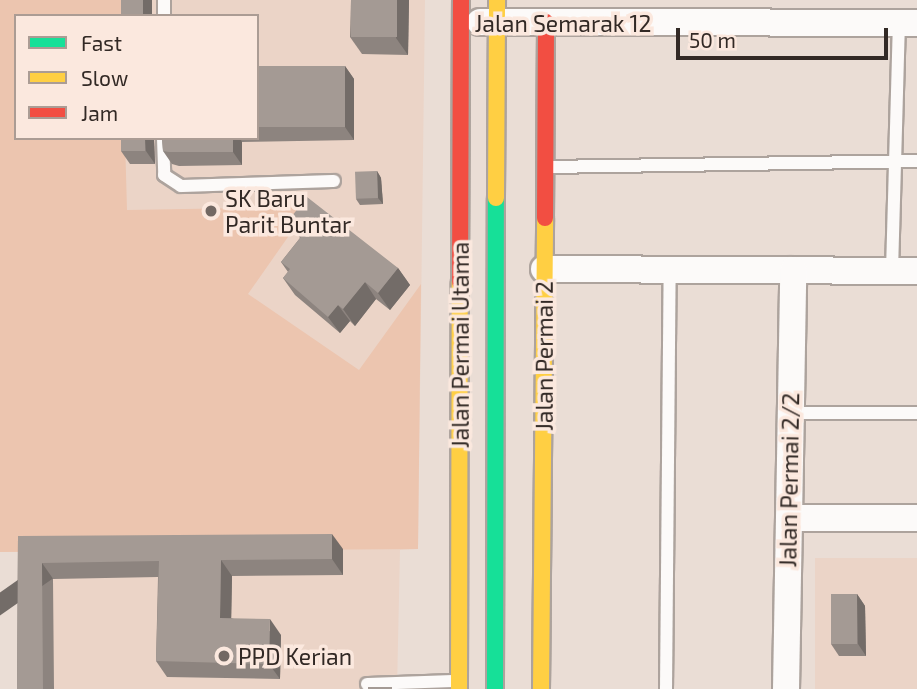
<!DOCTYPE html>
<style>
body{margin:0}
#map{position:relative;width:917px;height:689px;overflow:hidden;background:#eaddd5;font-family:"Exo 2",sans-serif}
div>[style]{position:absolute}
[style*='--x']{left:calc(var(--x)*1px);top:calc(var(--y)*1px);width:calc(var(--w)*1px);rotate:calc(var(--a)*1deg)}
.built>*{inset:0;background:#ebd4c7;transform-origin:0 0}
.green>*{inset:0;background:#ecc5af}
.roads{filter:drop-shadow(2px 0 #ada39d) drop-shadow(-2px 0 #ada39d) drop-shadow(0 2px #ada39d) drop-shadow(0 -2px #ada39d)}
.lane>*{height:12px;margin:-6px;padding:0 6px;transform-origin:6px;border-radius:6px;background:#fcfaf9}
.street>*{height:26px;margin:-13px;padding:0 13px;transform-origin:13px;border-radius:13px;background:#fcfaf9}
.fast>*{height:16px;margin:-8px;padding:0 8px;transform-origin:8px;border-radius:8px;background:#16e098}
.slow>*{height:16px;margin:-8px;padding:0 8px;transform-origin:8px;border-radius:8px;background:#ffcf43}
.jam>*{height:16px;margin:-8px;padding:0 8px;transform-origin:8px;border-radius:8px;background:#f24e42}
.wall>*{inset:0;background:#8d847f}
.shaded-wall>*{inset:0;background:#736c68;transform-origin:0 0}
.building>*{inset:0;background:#a49a94;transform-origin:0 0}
.dots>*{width:19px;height:19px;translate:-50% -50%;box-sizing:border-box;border:4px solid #fbe8de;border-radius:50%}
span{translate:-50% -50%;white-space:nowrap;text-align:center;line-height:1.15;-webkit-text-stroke:7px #fbe8de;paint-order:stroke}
.street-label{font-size:23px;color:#322925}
.poi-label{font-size:23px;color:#322925}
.left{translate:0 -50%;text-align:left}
.legend{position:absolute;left:14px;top:14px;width:245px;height:126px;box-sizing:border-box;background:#fbe8de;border:2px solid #ab9c94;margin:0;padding:9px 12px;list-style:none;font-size:21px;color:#322925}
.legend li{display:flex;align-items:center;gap:14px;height:35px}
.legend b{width:35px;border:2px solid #ab9c94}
.scale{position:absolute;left:676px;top:28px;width:212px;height:32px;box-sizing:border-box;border:4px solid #322925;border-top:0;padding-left:9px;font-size:21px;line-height:24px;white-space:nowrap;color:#322925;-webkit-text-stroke:5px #fbe8de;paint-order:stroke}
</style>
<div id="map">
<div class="built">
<div style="clip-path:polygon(evenodd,0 0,425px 0,418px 549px,400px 550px,397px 689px,28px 689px,28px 552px,0 552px,0 0,16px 16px,257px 16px,257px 138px,16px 138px,16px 16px)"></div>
<div style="left:917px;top:558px;width:131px;height:102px;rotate:90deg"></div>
</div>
<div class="green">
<div style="clip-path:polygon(0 0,123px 0,124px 16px,16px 16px,16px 138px,125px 138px,127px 210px,309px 207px,248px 294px,359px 370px,421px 284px,418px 549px,0 552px)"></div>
</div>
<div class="roads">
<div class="lane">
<div style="--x:164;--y:16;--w:16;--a:-90"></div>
<div style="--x:163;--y:138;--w:37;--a:88"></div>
<div style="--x:164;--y:175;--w:20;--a:33"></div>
<div style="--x:181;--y:186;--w:153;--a:-1.9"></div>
<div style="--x:546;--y:167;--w:371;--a:-0.9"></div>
<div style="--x:892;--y:271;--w:248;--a:-88.4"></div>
<div style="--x:790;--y:413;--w:127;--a:0"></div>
<div style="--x:367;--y:684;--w:87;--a:-2"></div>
<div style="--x:666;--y:689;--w:419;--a:-89.5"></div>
</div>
<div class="street">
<div style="--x:480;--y:22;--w:437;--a:0.1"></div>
<div style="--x:544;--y:269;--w:373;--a:0.3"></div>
<div style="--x:789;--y:518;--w:128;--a:0"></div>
<div style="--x:786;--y:689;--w:419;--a:-89"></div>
</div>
<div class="fast">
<div style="--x:495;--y:689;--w:491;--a:-89.9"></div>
</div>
<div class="slow">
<div style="--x:496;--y:198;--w:198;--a:-89.7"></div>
<div style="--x:459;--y:689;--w:407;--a:-89.9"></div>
<div style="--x:541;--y:689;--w:471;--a:-89.5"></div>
</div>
<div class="jam">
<div style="--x:545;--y:218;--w:196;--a:-89.7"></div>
<div style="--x:460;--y:282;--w:282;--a:-89.8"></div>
</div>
</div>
<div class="wall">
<div style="clip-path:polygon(351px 0,409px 0,408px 55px,362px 54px,350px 37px)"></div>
<div style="clip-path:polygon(345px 66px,354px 79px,354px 140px,242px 142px,242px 165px,179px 166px,172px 164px,163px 151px,162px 138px,257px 138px,257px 67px)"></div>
<div style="clip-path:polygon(121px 138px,154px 138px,155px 164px,130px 164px,121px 151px)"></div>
<div style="clip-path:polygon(377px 171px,381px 178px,383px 204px,360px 205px,356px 199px)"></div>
<div style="clip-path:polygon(288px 221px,398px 268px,410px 285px,390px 310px,376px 299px,355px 326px,350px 321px,340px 333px,295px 295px,283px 278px,288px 272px,281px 262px,300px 238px)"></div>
<div style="clip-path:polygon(18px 536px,343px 549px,343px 575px,232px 576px,231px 618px,281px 635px,280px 679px,167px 677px,156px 661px,158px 577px,53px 579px,54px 689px,17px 689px)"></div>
<div style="clip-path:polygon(857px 594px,865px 606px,866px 656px,839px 656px,831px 644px)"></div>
</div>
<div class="shaded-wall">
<div style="left:143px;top:0;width:9px;height:16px"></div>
<div style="clip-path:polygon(397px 0,409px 0,408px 55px,396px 38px)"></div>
<div style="clip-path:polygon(345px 66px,354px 79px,354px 140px,345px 127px)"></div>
<div style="clip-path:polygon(145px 138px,154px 138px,155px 164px,146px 151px)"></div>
<div style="clip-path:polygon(233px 138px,240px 138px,242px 142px,242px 165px,233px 152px)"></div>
<div style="clip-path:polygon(377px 171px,381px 178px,383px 204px,378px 198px)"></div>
<div style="clip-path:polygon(398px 268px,410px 285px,390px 310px,378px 293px)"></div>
<div style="clip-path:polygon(365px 282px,376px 299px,355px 326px,343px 309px)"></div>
<div style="clip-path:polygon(338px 305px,350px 321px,340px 333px,328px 317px)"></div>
<div style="clip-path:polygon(332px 534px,343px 549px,343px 575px,332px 559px)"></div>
<div style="clip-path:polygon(221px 560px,232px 576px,231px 633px,220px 618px)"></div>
<div style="left:42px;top:563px;width:19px;height:126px;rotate:55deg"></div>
<div style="clip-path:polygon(857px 594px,865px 606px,866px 656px,858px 644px)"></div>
<div style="clip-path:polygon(270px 619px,281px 635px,280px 679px,269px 664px)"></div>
</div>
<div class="building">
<div style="left:121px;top:0;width:22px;height:16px"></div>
<div style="left:351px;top:0;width:46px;height:37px"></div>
<div style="left:345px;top:66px;width:61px;height:88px;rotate:90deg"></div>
<div style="left:121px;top:138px;width:24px;height:13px"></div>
<div style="clip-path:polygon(162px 138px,233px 138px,233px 152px,169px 152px,163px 151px)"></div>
<div style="left:377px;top:171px;width:27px;height:22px;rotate:88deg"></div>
<div style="clip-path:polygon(307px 197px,398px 268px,378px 293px,365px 282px,343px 309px,338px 305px,328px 317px,283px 278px,290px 269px,281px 262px,304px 233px,288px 221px)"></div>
<div style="clip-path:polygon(332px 534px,332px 559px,221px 560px,220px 618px,270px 619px,269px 664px,156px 661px,159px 561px,42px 563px,43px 689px,17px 689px,18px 536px)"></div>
<div style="left:831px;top:594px;width:26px;height:50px"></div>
<div style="left:368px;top:687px;width:24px;height:2px"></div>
</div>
<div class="dots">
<div style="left:211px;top:211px;background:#726863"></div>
<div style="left:224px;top:656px;background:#726863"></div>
</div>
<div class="street-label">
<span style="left:563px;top:23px">Jalan Semarak 12</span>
<span style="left:460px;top:345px;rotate:-90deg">Jalan Permai Utama</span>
<span style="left:544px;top:356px;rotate:-90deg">Jalan Permai 2</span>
<span style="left:789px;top:480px;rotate:-89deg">Jalan Permai 2/2</span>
</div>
<div class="poi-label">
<span class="left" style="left:225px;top:211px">SK Baru<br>Parit Buntar</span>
<span class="left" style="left:238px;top:656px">PPD Kerian</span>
</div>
<ul class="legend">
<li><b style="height:9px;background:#16e098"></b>Fast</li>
<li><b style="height:9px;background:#ffcf43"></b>Slow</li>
<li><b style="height:9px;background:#f24e42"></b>Jam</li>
</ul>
<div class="scale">50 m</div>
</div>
